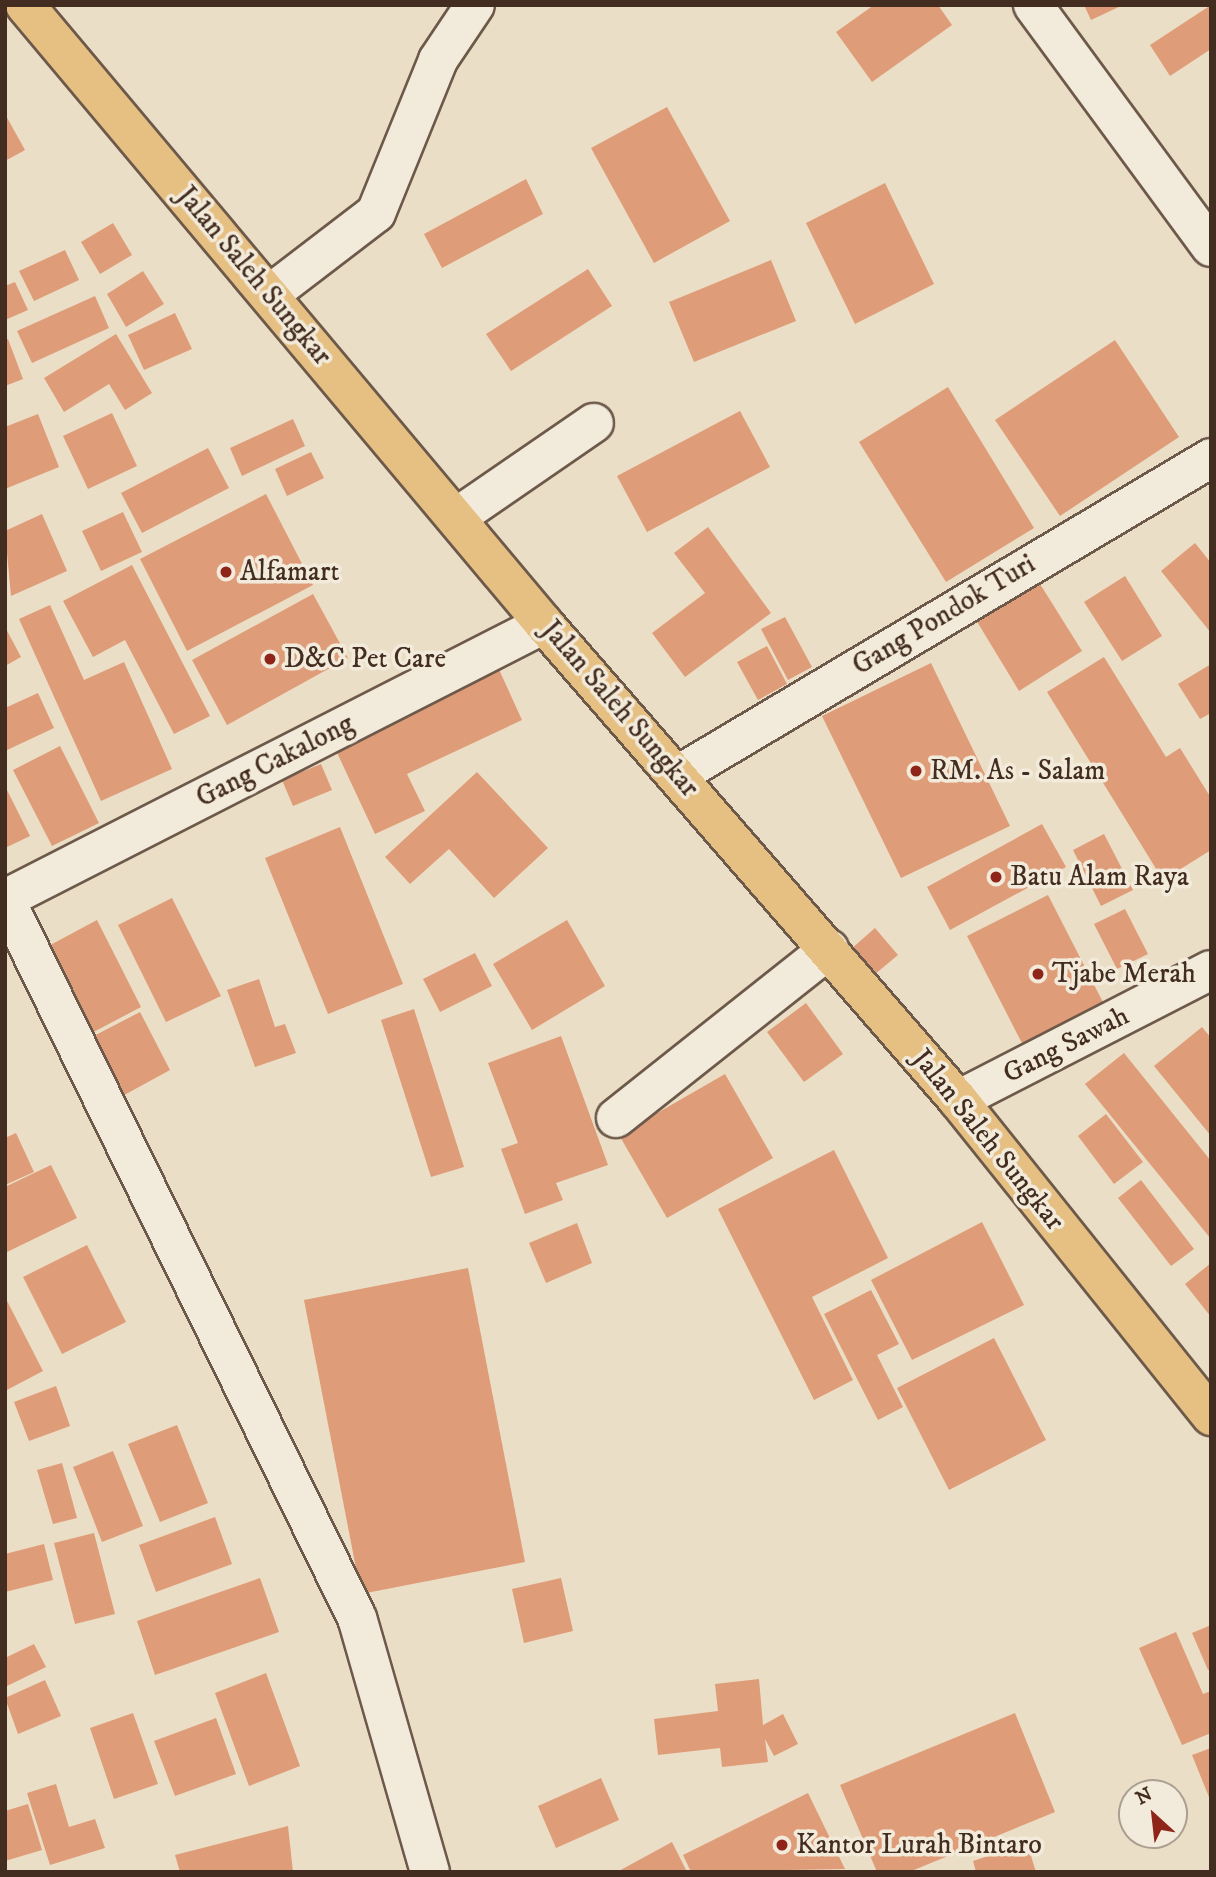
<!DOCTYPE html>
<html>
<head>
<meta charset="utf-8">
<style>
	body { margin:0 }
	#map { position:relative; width:1216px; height:1877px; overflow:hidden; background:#ebdec6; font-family:"IM FELL DW Pica",serif }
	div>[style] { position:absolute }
	.building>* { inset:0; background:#df9c78 }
	.roads { filter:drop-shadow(2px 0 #6d594a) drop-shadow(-2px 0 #6d594a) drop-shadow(0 2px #6d594a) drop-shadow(0 -2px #6d594a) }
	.minor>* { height:38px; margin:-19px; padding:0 19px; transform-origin:19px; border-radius:19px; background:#f2eada }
	.highway>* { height:38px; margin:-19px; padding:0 19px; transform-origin:19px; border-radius:19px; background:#e6bf83 }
	.dots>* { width:19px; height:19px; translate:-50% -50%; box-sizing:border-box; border:4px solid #f2eada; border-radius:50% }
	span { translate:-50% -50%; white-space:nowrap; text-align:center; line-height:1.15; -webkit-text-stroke:7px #f2eada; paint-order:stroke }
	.street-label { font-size:28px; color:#432d20 }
	.poi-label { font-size:28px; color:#432d20 }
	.left { translate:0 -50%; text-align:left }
	.frame { position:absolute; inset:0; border:7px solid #432d20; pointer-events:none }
	.north { position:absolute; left:1118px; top:1779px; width:70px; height:70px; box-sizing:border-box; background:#f2eada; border:2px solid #ac9e90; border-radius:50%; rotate:333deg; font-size:19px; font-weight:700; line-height:28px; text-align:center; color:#432d20 }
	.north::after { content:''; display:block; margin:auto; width:24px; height:32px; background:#8f2418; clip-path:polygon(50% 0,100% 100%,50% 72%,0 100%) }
</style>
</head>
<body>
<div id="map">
	<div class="building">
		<div style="clip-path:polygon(874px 5px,938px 5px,952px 25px,872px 82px,836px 32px)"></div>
		<div style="clip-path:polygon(1084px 5px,1123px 5px,1091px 20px)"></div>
		<div style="clip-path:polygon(1211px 5px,1211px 49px,1170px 76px,1150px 45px)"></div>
		<div style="clip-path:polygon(667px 107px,730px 221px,654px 263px,591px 148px)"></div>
		<div style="clip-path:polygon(5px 114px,25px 150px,5px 161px)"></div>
		<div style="clip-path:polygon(526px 179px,543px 214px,442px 268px,424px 234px)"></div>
		<div style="clip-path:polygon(885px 183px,934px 284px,855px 324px,806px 223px)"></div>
		<div style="clip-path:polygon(113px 223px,132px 255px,100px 274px,81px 242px)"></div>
		<div style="clip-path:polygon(65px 250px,79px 280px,34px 301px,19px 271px)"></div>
		<div style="clip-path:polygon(771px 260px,796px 321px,694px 362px,669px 302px)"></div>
		<div style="clip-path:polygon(588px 269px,612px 306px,511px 371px,486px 334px)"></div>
		<div style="clip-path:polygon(143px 271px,164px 304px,126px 327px,107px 294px)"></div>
		<div style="clip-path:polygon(15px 282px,28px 310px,5px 320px,5px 286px)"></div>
		<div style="clip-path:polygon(95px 296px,109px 328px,32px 363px,17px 331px)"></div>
		<div style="clip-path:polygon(175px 313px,192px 349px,144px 370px,128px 335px)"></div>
		<div style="clip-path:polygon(116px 334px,152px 393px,125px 410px,109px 384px,64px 412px,44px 378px)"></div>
		<div style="clip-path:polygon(8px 339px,23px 379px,5px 386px,5px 340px)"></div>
		<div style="clip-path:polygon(1115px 340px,1179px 437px,1060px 516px,995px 420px)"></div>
		<div style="clip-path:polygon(948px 387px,1034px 528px,946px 582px,859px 442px)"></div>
		<div style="clip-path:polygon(740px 411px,770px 467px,647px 532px,617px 476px)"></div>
		<div style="clip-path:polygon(112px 413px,137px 466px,88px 489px,63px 436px)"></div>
		<div style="clip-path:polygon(38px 414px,59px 467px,5px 489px,5px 427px)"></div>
		<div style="clip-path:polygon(293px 419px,305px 446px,242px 476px,230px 448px)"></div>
		<div style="clip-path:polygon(208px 448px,229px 488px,142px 533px,121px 493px)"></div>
		<div style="clip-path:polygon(311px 452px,324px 478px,287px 496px,275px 469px)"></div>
		<div style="clip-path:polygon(266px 494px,313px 585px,187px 651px,140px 559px)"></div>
		<div style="clip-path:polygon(123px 512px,142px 552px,101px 571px,82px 531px)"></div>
		<div style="clip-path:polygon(42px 514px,67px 571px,11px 596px,5px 531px)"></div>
		<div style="clip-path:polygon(708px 527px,771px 613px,685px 677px,652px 633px,705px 593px,674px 553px)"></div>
		<div style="clip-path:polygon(1195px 543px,1211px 563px,1211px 633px,1161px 571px)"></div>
		<div style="clip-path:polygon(132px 565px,210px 716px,174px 734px,125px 640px,93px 657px,63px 601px)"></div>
		<div style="clip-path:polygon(1035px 576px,1082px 651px,1019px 691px,973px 615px)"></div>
		<div style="clip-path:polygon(1125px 576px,1162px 636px,1122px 661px,1084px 602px)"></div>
		<div style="clip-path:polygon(313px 594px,348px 658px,227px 725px,192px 660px)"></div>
		<div style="clip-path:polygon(50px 605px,84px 680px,124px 662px,172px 769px,101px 801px,19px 619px)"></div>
		<div style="clip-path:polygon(785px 617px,812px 667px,788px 680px,761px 629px)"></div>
		<div style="clip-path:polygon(5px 627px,21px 657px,5px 666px)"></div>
		<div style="clip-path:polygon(767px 646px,787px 684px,758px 700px,737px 662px)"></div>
		<div style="clip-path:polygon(1104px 657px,1166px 757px,1180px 748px,1211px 798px,1211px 850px,1163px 880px,1047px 692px)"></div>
		<div style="clip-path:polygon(931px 663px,1010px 826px,901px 878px,822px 716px)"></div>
		<div style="clip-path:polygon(1211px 664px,1211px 713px,1200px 719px,1178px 684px)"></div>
		<div style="clip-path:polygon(497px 665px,522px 720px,407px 774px,425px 811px,375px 834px,332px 742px)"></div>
		<div style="clip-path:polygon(38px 693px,54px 728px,5px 751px,5px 708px)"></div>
		<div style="clip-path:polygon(60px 746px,99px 823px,52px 846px,13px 770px)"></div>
		<div style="clip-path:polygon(321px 764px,332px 790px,293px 806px,282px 780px)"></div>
		<div style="clip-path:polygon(477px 772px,548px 848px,494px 898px,449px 849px,410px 884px,385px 857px)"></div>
		<div style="clip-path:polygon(5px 786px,30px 836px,5px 848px)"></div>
		<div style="clip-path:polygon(1042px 824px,1066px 867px,950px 930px,927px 887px)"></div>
		<div style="clip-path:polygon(340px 827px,403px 984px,328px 1014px,265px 858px)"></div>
		<div style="clip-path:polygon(1104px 834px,1133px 890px,1101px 906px,1073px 850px)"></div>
		<div style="clip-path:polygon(1048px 895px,1108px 1012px,1027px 1053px,967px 936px)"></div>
		<div style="clip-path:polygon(172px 898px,221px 996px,166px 1022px,118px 925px)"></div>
		<div style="clip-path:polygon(1125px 909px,1148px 954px,1117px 969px,1094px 924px)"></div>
		<div style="clip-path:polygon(97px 920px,141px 1007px,86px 1036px,41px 950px)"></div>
		<div style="clip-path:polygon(567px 920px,605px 986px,532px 1030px,493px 964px)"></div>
		<div style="clip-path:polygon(875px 928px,898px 955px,874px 975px,851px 949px)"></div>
		<div style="clip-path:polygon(475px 953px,492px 986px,440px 1012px,423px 979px)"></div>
		<div style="clip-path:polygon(259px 979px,275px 1027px,285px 1024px,296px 1053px,255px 1067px,227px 990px)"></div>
		<div style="clip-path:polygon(806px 1003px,843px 1054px,804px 1082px,767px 1032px)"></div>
		<div style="clip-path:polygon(414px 1009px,464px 1167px,431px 1177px,381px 1020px)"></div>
		<div style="clip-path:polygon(140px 1012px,170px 1070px,117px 1099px,86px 1040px)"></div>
		<div style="clip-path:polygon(1202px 1027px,1211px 1038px,1211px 1136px,1154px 1066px)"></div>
		<div style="clip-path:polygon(561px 1036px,608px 1165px,556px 1183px,563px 1200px,525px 1214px,501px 1149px,518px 1143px,488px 1063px)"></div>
		<div style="clip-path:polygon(1124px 1053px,1211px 1161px,1211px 1239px,1085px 1084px)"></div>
		<div style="clip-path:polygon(725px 1074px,773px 1158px,667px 1218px,619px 1135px)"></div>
		<div style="clip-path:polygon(1106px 1114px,1143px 1162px,1114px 1184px,1078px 1136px)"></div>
		<div style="clip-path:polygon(16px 1133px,34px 1172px,5px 1185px,5px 1138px)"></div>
		<div style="clip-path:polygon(834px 1150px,888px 1258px,812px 1297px,853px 1380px,814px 1400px,718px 1209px)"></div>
		<div style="clip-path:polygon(51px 1165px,77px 1218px,5px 1253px,5px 1187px)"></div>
		<div style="clip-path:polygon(1141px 1180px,1194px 1249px,1171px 1266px,1118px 1198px)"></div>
		<div style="clip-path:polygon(982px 1222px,1024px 1305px,912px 1360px,871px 1280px)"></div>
		<div style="clip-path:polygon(577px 1223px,592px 1263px,546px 1283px,529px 1243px)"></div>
		<div style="clip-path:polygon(87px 1245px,126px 1322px,62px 1354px,23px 1277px)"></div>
		<div style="clip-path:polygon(1211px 1263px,1211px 1317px,1185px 1284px)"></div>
		<div style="clip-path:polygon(468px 1268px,525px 1562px,361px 1594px,304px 1300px)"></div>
		<div style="clip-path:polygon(871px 1290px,899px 1344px,877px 1355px,903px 1407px,878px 1420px,824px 1314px)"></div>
		<div style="clip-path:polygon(5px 1297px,43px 1371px,5px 1391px)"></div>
		<div style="clip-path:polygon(994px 1338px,1046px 1440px,949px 1490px,897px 1388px)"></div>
		<div style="clip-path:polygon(56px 1386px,70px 1426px,29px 1441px,14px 1402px)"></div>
		<div style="clip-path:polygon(177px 1425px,208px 1503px,160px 1522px,128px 1444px)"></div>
		<div style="clip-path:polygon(113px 1451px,143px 1526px,102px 1542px,73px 1467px)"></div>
		<div style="clip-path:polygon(62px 1463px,77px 1518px,53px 1524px,37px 1470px)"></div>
		<div style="clip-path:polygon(215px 1517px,232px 1564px,156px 1592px,139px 1545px)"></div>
		<div style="clip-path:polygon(94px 1533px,115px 1614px,75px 1624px,54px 1543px)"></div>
		<div style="clip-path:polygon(44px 1544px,53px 1580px,5px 1592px,5px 1554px)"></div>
		<div style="clip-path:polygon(260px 1578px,279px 1632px,155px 1675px,137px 1621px)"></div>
		<div style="clip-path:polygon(561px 1578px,573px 1631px,524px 1643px,512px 1589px)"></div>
		<div style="clip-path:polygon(1211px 1625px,1211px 1669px,1208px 1670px,1192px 1633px)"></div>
		<div style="clip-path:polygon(1176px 1632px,1203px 1694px,1211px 1691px,1211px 1733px,1182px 1745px,1139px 1648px)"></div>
		<div style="clip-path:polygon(34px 1644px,46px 1667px,7px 1686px,5px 1658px)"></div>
		<div style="clip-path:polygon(266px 1673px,300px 1766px,249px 1786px,215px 1693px)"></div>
		<div style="clip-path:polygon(759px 1679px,763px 1725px,783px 1714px,798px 1744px,774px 1756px,765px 1739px,768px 1762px,722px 1767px,720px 1748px,658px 1755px,654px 1719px,718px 1711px,715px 1684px)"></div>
		<div style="clip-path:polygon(45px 1680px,61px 1716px,18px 1734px,5px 1698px)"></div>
		<div style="clip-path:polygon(133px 1713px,158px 1784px,114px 1799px,90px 1728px)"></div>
		<div style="clip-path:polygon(1015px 1713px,1055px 1812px,909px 1872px,877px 1872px,840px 1785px)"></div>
		<div style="clip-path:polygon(216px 1718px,236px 1774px,175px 1796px,154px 1741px)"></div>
		<div style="clip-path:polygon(1211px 1748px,1211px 1802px,1192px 1755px)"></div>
		<div style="clip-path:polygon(601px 1778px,619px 1820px,556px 1848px,538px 1806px)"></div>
		<div style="clip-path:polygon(56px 1784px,69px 1827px,95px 1819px,105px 1848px,50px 1865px,27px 1793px)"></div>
		<div style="clip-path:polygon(808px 1793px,845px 1869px,691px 1872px,683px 1855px)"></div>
		<div style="clip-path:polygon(28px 1804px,42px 1850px,5px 1861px,5px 1811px)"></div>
		<div style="clip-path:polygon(288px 1826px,293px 1872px,180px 1872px,175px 1855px)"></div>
		<div style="clip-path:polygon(672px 1842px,687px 1872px,617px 1872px)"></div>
		<div style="clip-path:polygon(1027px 1843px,1036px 1872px,976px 1872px,973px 1861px)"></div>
	</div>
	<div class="roads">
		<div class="minor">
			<div style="left:1033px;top:5px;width:300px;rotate:53.7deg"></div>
			<div style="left:270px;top:294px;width:133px;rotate:-37.4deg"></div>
			<div style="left:376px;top:213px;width:165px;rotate:-67.9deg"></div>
			<div style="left:438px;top:60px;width:66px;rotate:-56.1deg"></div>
			<div style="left:457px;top:517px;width:166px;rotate:-34.5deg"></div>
			<div style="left:678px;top:775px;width:620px;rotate:-30.74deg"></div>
			<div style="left:958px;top:1100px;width:284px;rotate:-27.2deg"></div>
			<div style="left:616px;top:1118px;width:272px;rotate:-38.4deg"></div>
			<div style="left:430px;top:1872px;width:264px;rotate:-106deg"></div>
			<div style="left:357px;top:1618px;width:801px;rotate:-116.08deg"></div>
			<div style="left:5px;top:899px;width:605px;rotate:-27.03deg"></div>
		</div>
		<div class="highway">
			<div style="left:25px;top:5px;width:808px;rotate:50.02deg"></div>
			<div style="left:544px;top:624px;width:631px;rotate:48.98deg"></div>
			<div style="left:958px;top:1100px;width:405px;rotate:51.3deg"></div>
		</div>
	</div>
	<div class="dots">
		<div style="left:226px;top:572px;background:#8f2418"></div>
		<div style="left:270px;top:659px;background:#8f2418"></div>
		<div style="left:916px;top:771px;background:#8f2418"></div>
		<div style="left:996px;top:877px;background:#8f2418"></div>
		<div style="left:1038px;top:974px;background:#8f2418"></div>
		<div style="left:782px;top:1845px;background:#8f2418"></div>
	</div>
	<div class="street-label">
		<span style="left:254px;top:276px;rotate:50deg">Jalan Saleh Sungkar</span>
		<span style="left:944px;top:615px;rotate:-31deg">Gang Pondok Turi</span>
		<span style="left:620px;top:709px;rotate:49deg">Jalan Saleh Sungkar</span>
		<span style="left:275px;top:761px;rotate:-27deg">Gang Cakalong</span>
		<span style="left:1066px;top:1045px;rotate:-27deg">Gang Sawah</span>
		<span style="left:988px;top:1140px;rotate:51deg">Jalan Saleh Sungkar</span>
	</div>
	<div class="poi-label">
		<span class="left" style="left:240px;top:572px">Alfamart</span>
		<span class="left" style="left:284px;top:659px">D&amp;C Pet Care</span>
		<span class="left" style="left:930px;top:771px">RM. As - Salam</span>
		<span class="left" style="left:1010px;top:877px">Batu Alam Raya</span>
		<span class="left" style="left:1052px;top:974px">Tjabe Merah</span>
		<span class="left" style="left:796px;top:1845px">Kantor Lurah Bintaro</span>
	</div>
	<div class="frame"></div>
	<div class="north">N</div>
</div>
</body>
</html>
